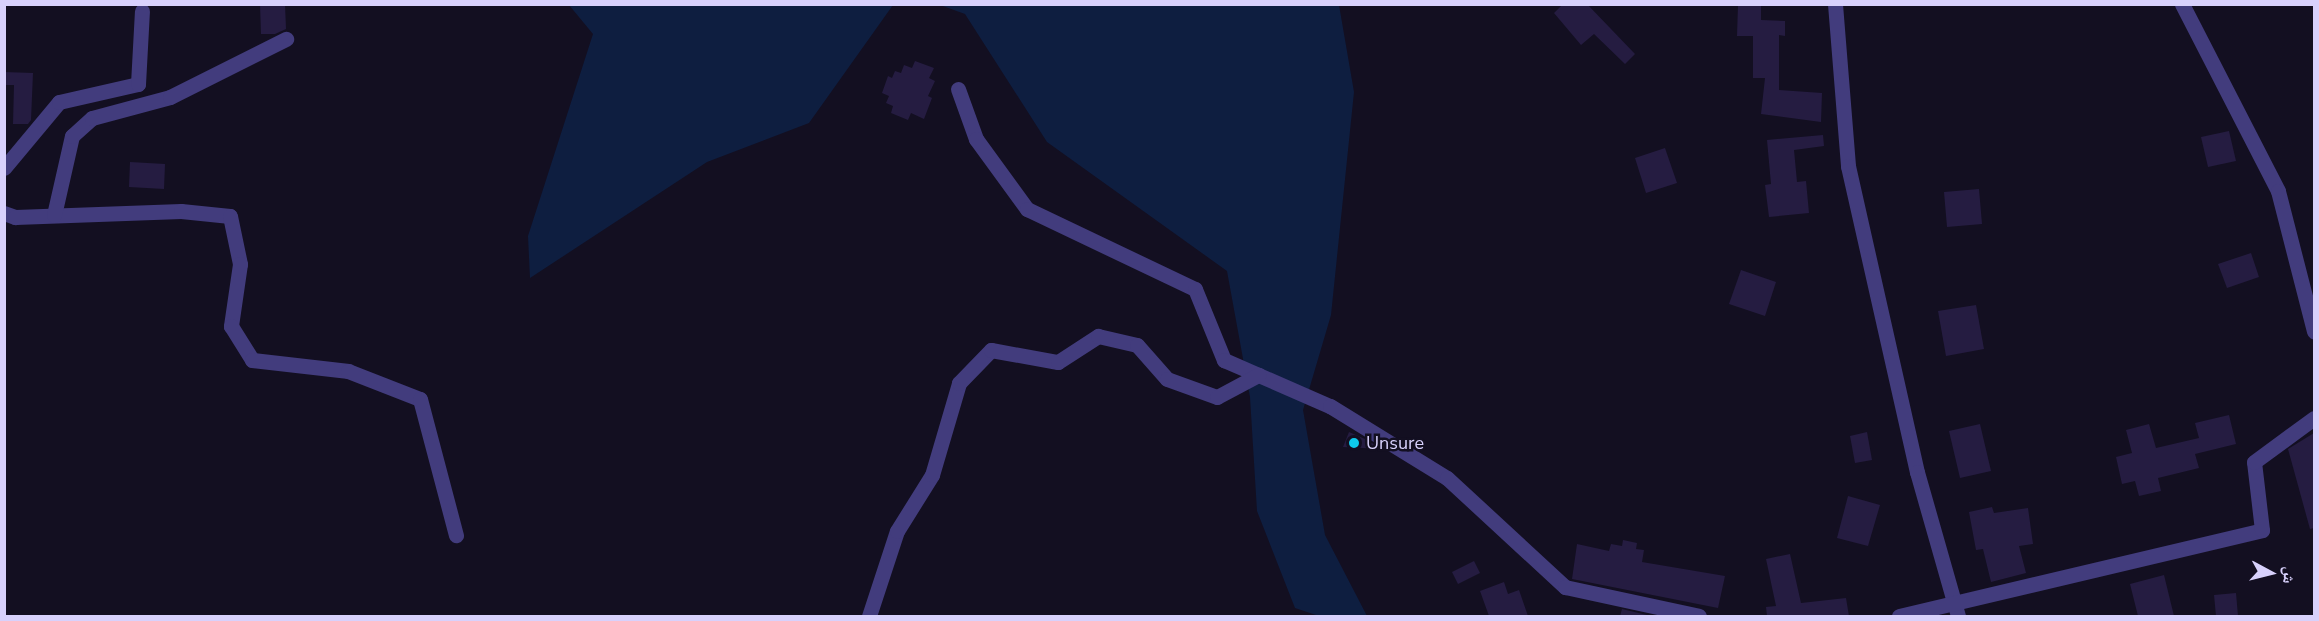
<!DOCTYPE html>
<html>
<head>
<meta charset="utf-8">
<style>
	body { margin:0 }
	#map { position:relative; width:2319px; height:621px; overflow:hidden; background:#130f21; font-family:"Nunito Sans","Noto Naskh Arabic",sans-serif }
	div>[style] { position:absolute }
	.water>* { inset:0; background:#0e1e40 }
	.building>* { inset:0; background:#251c41 }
	.minor>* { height:15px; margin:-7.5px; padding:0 7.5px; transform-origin:7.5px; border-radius:7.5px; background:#423c7d }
	.dots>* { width:16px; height:16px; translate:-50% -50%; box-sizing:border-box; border:3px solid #130f21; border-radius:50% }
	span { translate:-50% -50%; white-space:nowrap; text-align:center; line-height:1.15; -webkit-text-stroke:5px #130f21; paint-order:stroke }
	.poi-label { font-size:18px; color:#d8d1fc }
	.left { translate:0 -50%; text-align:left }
	.frame { position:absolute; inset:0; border:6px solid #d8d1fc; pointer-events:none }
	.north { position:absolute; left:2241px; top:543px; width:60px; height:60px; -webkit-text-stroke:4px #130f21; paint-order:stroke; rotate:97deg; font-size:16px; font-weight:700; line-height:24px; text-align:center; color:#d8d1fc }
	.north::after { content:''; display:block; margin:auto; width:21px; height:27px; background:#d8d1fc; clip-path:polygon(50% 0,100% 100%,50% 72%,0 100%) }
</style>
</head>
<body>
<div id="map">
	<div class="water">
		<div style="clip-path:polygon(569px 5px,893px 5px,809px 123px,707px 162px,530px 278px,528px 236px,593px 34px)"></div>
		<div style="clip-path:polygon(940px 5px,1339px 5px,1354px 92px,1331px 315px,1303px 410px,1325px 535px,1367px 616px,1319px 616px,1295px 608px,1257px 511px,1250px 397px,1227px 271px,1047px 142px,965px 14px)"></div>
	</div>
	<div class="building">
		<div style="clip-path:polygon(260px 4px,285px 4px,286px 29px,275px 34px,261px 34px)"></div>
		<div style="clip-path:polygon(1563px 4px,1587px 4px,1635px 54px,1625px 64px,1594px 34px,1581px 45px,1554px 13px)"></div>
		<div style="clip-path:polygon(1738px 5px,1761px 6px,1761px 20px,1785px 21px,1785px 36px,1779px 35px,1779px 90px,1822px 93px,1821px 122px,1761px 114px,1765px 78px,1753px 78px,1753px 36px,1737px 36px)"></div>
		<div style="clip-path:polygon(915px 61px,934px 68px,929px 78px,935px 81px,928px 96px,932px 98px,924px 119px,911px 113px,908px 120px,891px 113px,893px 106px,886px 103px,889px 96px,882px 93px,888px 76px,892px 78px,895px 71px,901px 73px,904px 65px,912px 68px)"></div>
		<div style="clip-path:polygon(4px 72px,33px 73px,31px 120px,28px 124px,13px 124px,14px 85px,4px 85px)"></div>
		<div style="clip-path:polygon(2229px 131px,2236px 161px,2208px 167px,2201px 137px)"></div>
		<div style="clip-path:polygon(1823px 135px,1824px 146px,1794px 150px,1797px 182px,1806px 181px,1809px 213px,1769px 217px,1765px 185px,1771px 184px,1767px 140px)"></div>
		<div style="clip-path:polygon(1665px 148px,1677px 183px,1646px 193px,1635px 158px)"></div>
		<div style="clip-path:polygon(130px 162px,165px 164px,164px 189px,129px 187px)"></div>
		<div style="clip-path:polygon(1979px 189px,1982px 224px,1947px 227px,1944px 192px)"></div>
		<div style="clip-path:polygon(2251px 253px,2259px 277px,2227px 288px,2218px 264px)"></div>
		<div style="clip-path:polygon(1741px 270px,1776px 282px,1765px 316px,1729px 304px)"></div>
		<div style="clip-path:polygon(1976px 305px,1984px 349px,1946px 356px,1938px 311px)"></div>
		<div style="clip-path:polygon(2229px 415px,2236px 444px,2195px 454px,2199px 468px,2158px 478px,2161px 491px,2139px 496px,2135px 481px,2122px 484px,2116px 457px,2132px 453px,2126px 430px,2149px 424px,2156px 448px,2199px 438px,2195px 423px)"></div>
		<div style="clip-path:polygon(1980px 424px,1991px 471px,1960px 478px,1949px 431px)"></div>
		<div style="clip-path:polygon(1349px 432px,1365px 439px,1382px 449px,1343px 447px)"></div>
		<div style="clip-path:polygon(1867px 432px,1872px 460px,1855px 463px,1850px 436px)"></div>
		<div style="clip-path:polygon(2314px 433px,2314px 528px,2310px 529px,2288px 449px)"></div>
		<div style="clip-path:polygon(1848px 496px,1880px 505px,1868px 546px,1837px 538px)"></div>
		<div style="clip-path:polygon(1992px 507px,1994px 513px,2028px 508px,2033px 544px,2019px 546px,2026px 573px,1991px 582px,1983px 549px,1976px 550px,1969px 512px)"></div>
		<div style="clip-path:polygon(1623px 540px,1637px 543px,1636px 549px,1644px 550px,1642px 562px,1725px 576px,1718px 608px,1572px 579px,1577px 544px,1609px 551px,1611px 544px,1622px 546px)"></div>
		<div style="clip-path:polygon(1790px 554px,1801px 603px,1846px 598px,1849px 616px,1767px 616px,1766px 607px,1776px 606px,1766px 559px)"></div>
		<div style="clip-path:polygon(1474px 561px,1480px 573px,1458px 584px,1452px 572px)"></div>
		<div style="clip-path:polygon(2164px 575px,2174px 616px,2138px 616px,2130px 584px)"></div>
		<div style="clip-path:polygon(1504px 582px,1508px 594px,1519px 590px,1528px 616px,1489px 616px,1480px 591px)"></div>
		<div style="clip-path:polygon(2236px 593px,2238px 616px,2216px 616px,2214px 595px)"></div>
		<div style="clip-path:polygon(1622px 609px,1651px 616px,1620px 616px)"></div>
	</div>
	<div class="minor">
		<div style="left:1835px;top:4px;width:163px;rotate:85.4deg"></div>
		<div style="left:1848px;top:166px;width:314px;rotate:77.3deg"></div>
		<div style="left:1917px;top:472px;width:150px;rotate:74.1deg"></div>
		<div style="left:2182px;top:4px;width:210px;rotate:62.8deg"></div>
		<div style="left:2278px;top:191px;width:145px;rotate:75.6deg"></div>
		<div style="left:958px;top:89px;width:53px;rotate:70.2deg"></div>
		<div style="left:976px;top:139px;width:87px;rotate:53.9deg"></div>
		<div style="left:1027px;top:209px;width:186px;rotate:25.5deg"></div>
		<div style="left:1195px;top:289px;width:77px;rotate:67.8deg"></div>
		<div style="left:1224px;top:360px;width:116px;rotate:23.5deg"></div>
		<div style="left:1330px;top:406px;width:137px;rotate:31.6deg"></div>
		<div style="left:1447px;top:478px;width:161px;rotate:42.7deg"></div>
		<div style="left:1565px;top:587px;width:137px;rotate:12.2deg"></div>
		<div style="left:4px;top:168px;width:86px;rotate:-50.2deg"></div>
		<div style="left:59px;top:102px;width:81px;rotate:-12.8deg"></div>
		<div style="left:138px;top:84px;width:73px;rotate:-86.9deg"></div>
		<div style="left:4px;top:213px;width:12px;rotate:20deg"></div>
		<div style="left:15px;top:217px;width:166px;rotate:-2.1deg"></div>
		<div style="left:181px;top:211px;width:49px;rotate:5.8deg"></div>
		<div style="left:230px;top:216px;width:49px;rotate:78.2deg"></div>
		<div style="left:240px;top:264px;width:63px;rotate:98.3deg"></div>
		<div style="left:231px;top:326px;width:40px;rotate:58deg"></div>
		<div style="left:252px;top:360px;width:97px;rotate:6.5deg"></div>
		<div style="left:348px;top:371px;width:77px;rotate:21.3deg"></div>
		<div style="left:420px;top:399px;width:141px;rotate:75.2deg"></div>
		<div style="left:54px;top:215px;width:81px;rotate:-77.2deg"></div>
		<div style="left:72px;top:136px;width:27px;rotate:-42deg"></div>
		<div style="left:92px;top:118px;width:81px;rotate:-15.1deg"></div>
		<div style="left:170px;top:97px;width:130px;rotate:-26.6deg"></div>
		<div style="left:869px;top:616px;width:89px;rotate:-71.8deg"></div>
		<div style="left:897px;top:531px;width:66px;rotate:-58deg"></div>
		<div style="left:932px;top:475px;width:96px;rotate:-73.6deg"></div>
		<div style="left:959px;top:383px;width:46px;rotate:-45.9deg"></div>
		<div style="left:991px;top:350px;width:68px;rotate:10.2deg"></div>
		<div style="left:1058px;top:362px;width:48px;rotate:-33deg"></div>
		<div style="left:1098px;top:336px;width:40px;rotate:13deg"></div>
		<div style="left:1137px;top:345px;width:45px;rotate:48.6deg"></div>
		<div style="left:1167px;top:379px;width:53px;rotate:19.8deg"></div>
		<div style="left:1217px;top:397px;width:47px;rotate:-28.2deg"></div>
		<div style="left:1899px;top:616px;width:373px;rotate:-13.3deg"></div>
		<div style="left:2262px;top:530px;width:68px;rotate:-96.7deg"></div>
		<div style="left:2254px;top:462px;width:74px;rotate:-36.3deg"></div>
	</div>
	<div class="dots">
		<div style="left:1354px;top:443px;background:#0ecaec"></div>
	</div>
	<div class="poi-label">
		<span class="left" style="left:1366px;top:443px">Unsure</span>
	</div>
	<div class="frame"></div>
	<div class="north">ش</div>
</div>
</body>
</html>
